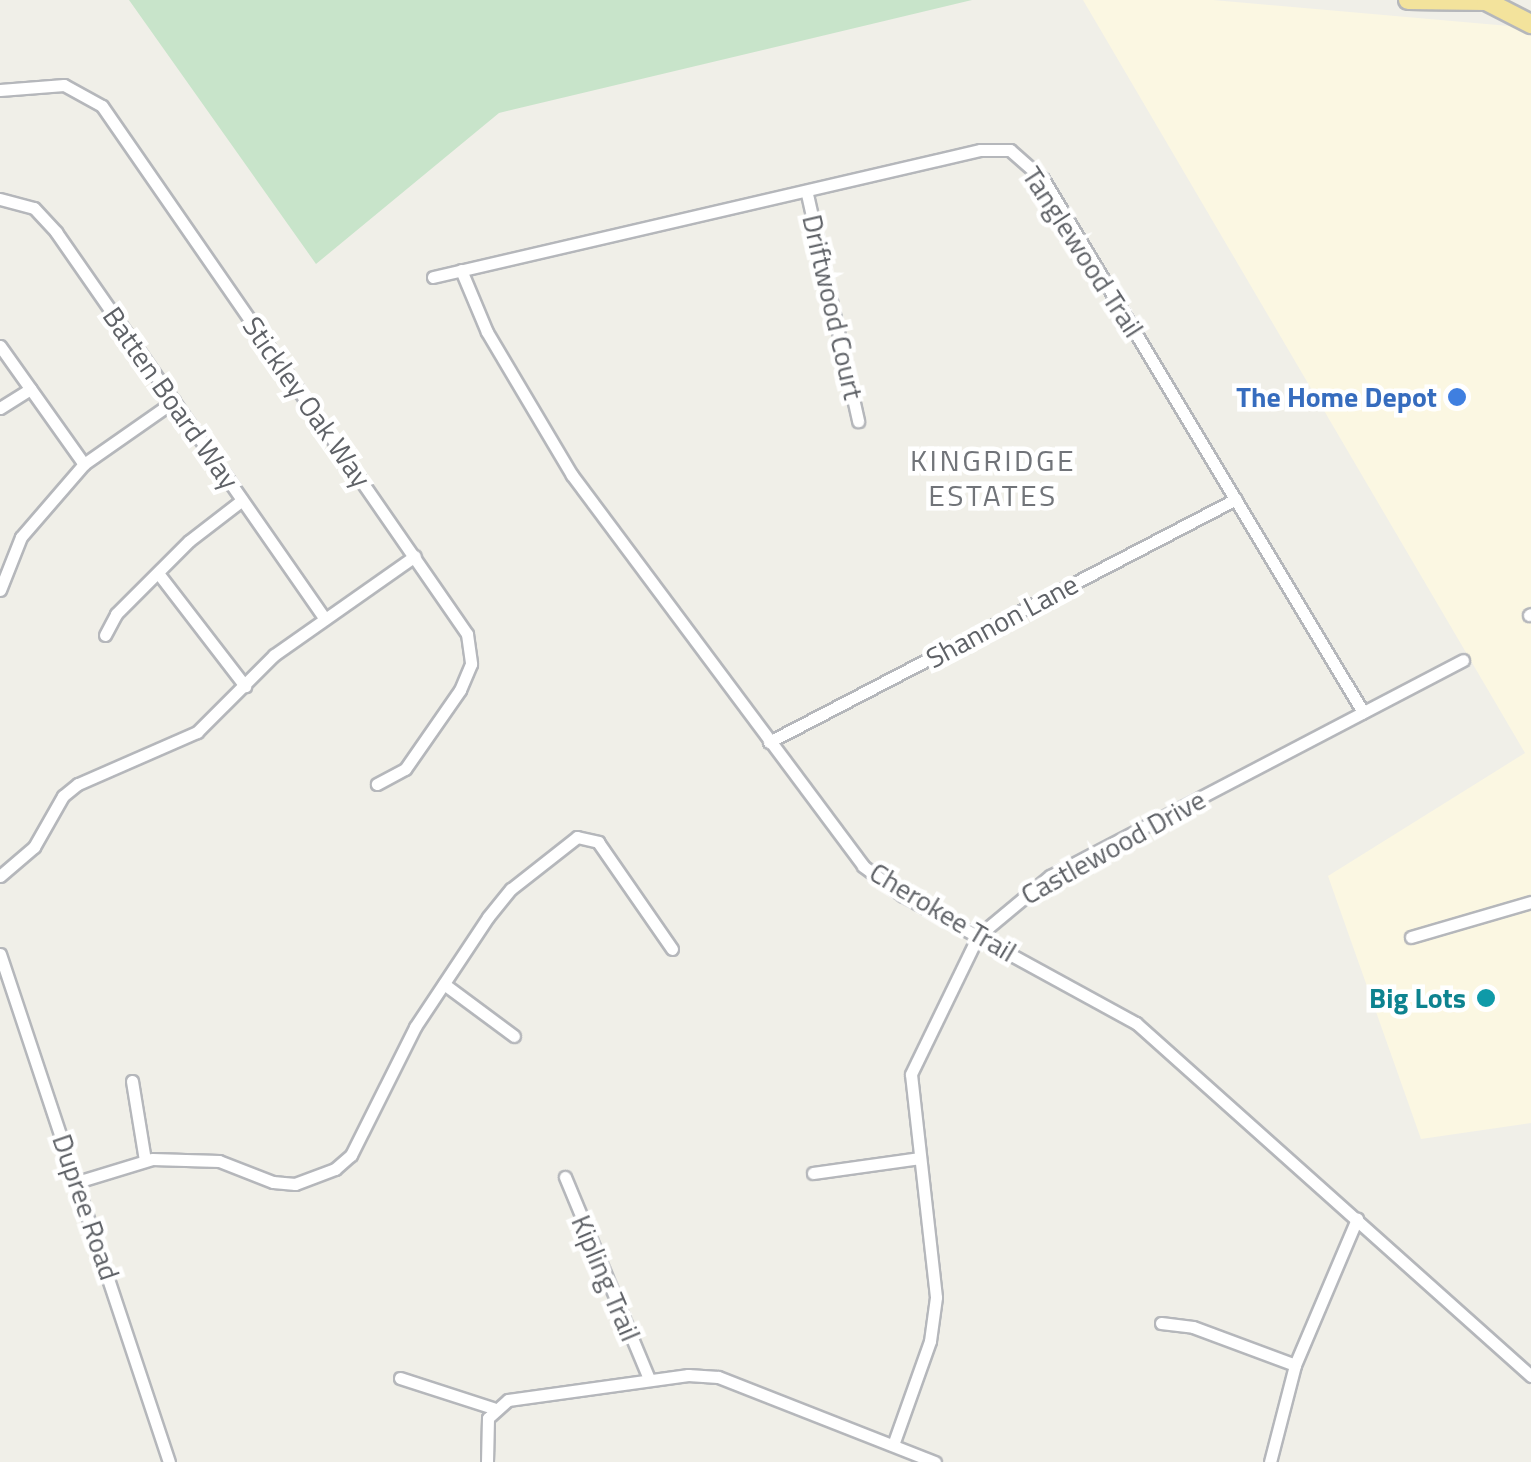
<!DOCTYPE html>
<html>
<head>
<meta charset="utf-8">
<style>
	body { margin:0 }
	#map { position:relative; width:1531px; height:1462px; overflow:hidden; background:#f0efe8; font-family:"Titillium Web",sans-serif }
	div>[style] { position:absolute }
	.commercial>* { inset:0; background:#fbf7e2 }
	.green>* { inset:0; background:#c8e4ca }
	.roads { filter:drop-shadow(2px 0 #b5b7bb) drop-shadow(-2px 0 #b5b7bb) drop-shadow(0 2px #b5b7bb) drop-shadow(0 -2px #b5b7bb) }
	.minor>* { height:11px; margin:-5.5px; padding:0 5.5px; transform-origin:5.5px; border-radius:5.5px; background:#fff }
	.highway>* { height:18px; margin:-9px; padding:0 9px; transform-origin:9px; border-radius:9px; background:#f3e39c }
	.dots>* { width:28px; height:28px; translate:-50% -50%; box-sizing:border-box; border:5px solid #fff; border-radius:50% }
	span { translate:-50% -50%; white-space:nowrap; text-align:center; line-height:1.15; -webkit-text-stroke:9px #fff; paint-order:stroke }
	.street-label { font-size:28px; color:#5f6267 }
	.shop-label { font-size:28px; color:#366cbe; font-weight:700 }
	.right { translate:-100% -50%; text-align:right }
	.culture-label { font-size:28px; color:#0d838f; font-weight:700 }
	.neighbourhood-label { font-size:30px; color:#717479; letter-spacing:2.5px }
</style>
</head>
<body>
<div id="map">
	<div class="commercial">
		<div style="clip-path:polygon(1083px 0,1213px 0,1531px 28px,1531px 1123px,1421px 1139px,1328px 876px,1525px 753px)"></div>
	</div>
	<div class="green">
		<div style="clip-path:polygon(129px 0,972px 0,499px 113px,316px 264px)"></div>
	</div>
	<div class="roads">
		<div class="minor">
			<div style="left:0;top:90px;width:64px;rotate:-4.5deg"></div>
			<div style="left:64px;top:85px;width:43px;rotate:28.9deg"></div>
			<div style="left:102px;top:106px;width:642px;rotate:55.34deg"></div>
			<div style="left:467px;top:634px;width:30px;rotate:82deg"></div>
			<div style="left:471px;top:664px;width:28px;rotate:113deg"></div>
			<div style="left:460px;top:690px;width:96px;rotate:124.8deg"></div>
			<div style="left:405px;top:769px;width:32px;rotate:152deg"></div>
			<div style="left:807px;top:194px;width:233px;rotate:77.3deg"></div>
			<div style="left:0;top:199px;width:35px;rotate:15deg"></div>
			<div style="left:34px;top:208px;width:33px;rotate:47deg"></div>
			<div style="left:56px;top:232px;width:471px;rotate:55.2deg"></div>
			<div style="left:461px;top:270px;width:67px;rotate:67.2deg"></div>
			<div style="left:487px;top:332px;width:166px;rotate:59.3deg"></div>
			<div style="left:572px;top:475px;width:487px;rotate:53.3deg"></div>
			<div style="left:863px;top:866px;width:49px;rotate:36.6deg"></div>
			<div style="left:902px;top:895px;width:267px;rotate:28.7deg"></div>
			<div style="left:1136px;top:1023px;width:530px;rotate:41.79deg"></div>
			<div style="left:433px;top:277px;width:562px;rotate:-13.07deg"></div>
			<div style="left:980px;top:150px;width:30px"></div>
			<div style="left:1010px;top:150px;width:44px;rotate:41.3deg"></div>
			<div style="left:1043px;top:179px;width:622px;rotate:59.02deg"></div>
			<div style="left:0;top:346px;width:145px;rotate:54.6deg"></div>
			<div style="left:0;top:408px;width:36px;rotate:-32deg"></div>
			<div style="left:158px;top:573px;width:143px;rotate:52.4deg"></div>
			<div style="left:0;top:590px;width:57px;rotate:-68.4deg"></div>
			<div style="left:21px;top:537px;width:96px;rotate:-49.2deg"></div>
			<div style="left:84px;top:464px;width:110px;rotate:-35deg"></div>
			<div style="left:1529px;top:615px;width:2px;rotate:-27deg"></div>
			<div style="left:105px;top:635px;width:24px;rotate:-62deg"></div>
			<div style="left:116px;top:614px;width:103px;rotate:-45deg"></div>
			<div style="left:189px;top:541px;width:67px;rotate:-37.7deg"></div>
			<div style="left:769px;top:742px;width:526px;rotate:-27.49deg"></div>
			<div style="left:0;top:876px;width:45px;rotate:-40.5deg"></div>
			<div style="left:34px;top:847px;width:59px;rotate:-60.4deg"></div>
			<div style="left:63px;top:796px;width:19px;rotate:-39deg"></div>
			<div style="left:78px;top:784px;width:130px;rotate:-23.6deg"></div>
			<div style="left:197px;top:732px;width:109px;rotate:-45deg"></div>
			<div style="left:274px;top:655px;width:172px;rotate:-35.1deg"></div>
			<div style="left:1411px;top:937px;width:125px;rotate:-16.3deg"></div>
			<div style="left:0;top:954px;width:535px;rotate:71.6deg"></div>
			<div style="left:444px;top:984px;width:87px;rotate:36.6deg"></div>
			<div style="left:132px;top:1081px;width:80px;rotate:80.7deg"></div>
			<div style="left:813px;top:1173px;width:108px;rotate:-8deg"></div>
			<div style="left:565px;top:1177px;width:219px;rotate:67.4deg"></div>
			<div style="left:77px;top:1182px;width:78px;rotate:-17deg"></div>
			<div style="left:152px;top:1159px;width:67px;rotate:1.7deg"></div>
			<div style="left:219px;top:1161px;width:58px;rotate:21.3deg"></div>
			<div style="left:273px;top:1182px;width:22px;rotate:5deg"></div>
			<div style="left:295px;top:1184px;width:43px;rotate:-20.6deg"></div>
			<div style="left:335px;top:1169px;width:21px;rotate:-41deg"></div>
			<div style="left:351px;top:1155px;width:143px;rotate:-63.4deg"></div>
			<div style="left:415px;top:1027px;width:132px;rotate:-56.4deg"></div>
			<div style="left:488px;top:917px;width:36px;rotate:-51deg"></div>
			<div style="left:511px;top:889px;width:84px;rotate:-38.2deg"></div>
			<div style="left:577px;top:837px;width:22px;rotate:13deg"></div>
			<div style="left:598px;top:842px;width:130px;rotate:55.3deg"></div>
			<div style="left:1161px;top:1323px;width:32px;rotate:7deg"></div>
			<div style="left:1193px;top:1327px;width:109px;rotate:20.4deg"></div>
			<div style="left:400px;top:1378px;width:98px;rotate:17.9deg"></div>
			<div style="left:893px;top:1445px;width:110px;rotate:-70.4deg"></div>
			<div style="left:930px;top:1341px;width:44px;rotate:-82.2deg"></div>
			<div style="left:936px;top:1297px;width:224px;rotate:-96.4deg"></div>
			<div style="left:911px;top:1074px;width:153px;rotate:-64.1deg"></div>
			<div style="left:978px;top:936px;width:94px;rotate:-39.8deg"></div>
			<div style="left:1050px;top:876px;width:466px;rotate:-27.6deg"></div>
			<div style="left:487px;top:1462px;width:44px;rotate:-88.7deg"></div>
			<div style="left:488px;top:1418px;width:27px;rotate:-42deg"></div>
			<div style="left:508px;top:1400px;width:182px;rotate:-7.9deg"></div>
			<div style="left:688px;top:1375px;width:30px;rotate:4deg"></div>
			<div style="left:718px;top:1377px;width:233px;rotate:21.4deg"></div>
			<div style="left:1270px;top:1462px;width:100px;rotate:-75.5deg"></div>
			<div style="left:1295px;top:1365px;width:159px;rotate:-67deg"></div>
		</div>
		<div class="highway">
			<div style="left:1408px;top:0;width:78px;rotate:0.7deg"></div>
			<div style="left:1486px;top:1px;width:51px;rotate:27.1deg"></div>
		</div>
	</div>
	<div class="dots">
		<div style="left:1457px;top:397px;background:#3f7fe0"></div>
		<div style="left:1486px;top:998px;background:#0f9aa8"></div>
	</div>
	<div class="street-label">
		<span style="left:1083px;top:252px;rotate:57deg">Tanglewood Trail</span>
		<span style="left:833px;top:307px;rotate:77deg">Driftwood Court</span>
		<span style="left:171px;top:398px;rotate:55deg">Batten Board Way</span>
		<span style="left:307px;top:402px;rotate:55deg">Stickley Oak Way</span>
		<span style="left:1002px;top:621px;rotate:-28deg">Shannon Lane</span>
		<span style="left:1113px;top:847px;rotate:-29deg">Castlewood Drive</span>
		<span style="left:943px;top:912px;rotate:31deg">Cherokee Trail</span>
		<span style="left:86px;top:1207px;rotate:71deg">Dupree Road</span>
		<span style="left:606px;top:1278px;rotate:67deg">Kipling Trail</span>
	</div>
	<div class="shop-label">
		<span class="right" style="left:1437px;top:397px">The Home Depot</span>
	</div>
	<div class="culture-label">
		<span class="right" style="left:1466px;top:998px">Big Lots</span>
	</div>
	<div class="neighbourhood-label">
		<span style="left:993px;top:477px">KINGRIDGE<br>ESTATES</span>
	</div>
</div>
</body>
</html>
